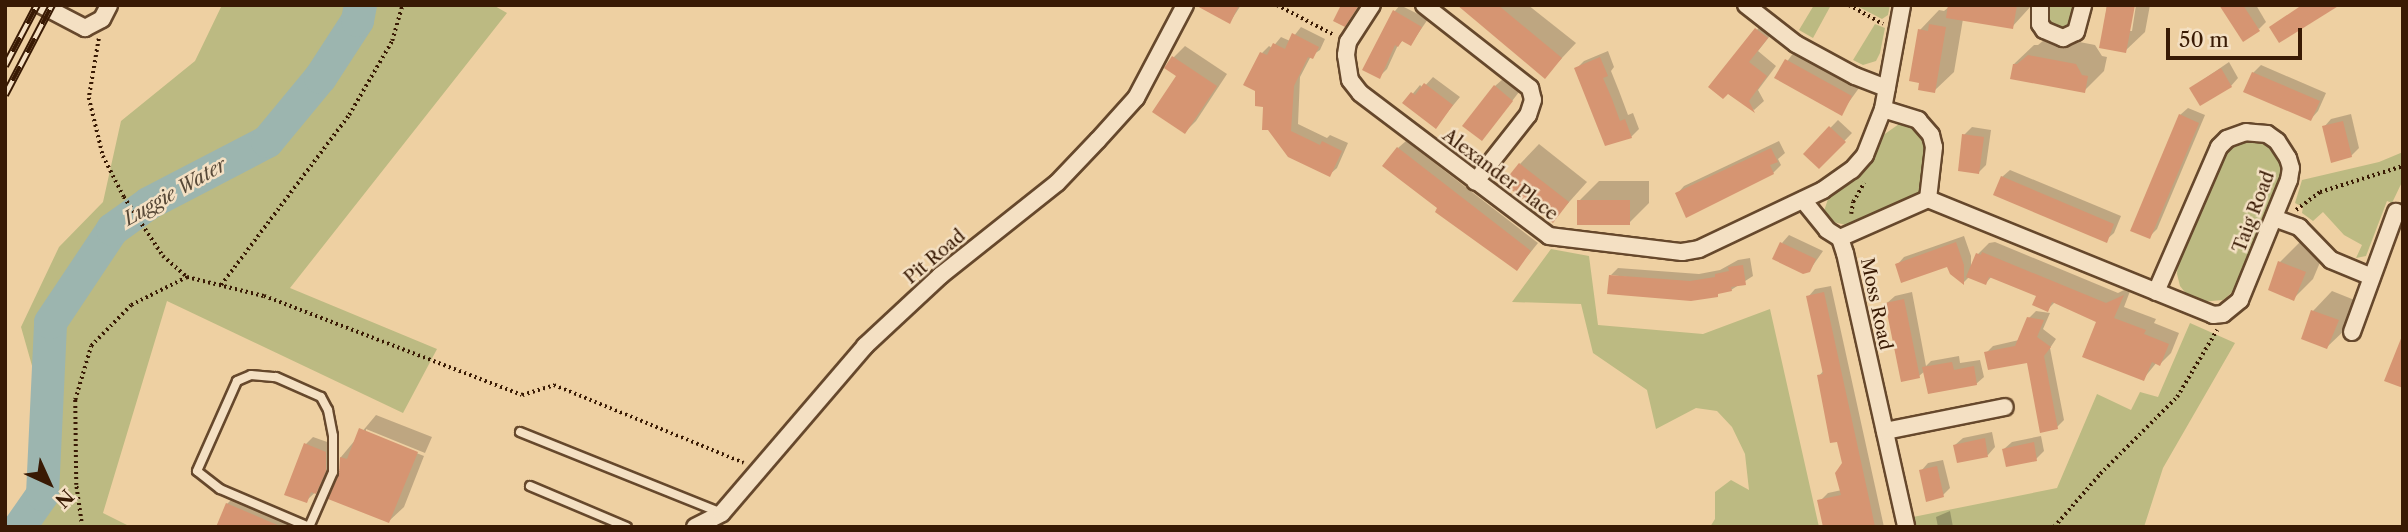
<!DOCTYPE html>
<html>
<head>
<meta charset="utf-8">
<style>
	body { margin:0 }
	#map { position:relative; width:2408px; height:532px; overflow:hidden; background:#eed0a2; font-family:"Libre Caslon Text",serif }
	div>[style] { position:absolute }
	.green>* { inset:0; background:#bcba82 }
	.shadow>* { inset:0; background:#0003 }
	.river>* { height:33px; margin:-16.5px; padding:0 16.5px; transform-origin:16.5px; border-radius:16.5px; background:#9cb5af }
	.building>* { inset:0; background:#d69572 }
	.path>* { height:3.5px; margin-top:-1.75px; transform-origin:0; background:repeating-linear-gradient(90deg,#391a04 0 2px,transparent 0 5.5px) }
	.roads { filter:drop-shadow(2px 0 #66482c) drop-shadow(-2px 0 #66482c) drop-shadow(0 2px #66482c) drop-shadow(0 -2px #66482c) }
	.service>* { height:8px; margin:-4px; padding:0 4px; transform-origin:4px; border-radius:4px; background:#f4e0c3 }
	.minor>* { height:16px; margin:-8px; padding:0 8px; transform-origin:8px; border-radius:8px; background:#f4e0c3 }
	.rail>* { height:8px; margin-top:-4px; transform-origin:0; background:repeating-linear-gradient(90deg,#f4e0c3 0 16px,#391a04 0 32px); box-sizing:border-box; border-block:2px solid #391a04 }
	span { translate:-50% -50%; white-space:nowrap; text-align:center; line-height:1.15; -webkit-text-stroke:5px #f4e0c3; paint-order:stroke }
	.street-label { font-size:18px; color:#391a04 }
	.water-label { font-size:19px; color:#574837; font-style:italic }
	.frame { position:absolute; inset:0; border:7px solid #391a04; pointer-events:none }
	.north { position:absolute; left:14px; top:448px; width:70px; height:70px; -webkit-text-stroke:5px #f4e0c3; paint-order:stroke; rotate:135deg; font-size:19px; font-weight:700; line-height:28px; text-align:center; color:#391a04 }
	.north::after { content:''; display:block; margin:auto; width:24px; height:32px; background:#391a04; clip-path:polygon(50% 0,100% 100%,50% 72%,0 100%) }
	.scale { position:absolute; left:2166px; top:28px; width:136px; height:32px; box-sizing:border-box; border:4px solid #391a04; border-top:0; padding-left:9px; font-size:21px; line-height:24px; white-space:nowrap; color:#391a04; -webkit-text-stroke:5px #f4e0c3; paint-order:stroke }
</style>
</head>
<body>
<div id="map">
	<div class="green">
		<div style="clip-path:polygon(222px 5px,493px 5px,507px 13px,290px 288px,437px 349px,403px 413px,167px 301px,103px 513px,131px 527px,22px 527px,52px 436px,21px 327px,59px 247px,103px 202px,121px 121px,195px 61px)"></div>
		<div style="clip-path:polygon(1814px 5px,1831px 5px,1813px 38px,1799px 30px)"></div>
		<div style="clip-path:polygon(1855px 5px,1890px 5px,1888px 15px,1882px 19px)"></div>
		<div style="clip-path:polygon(2048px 5px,2078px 5px,2075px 18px,2069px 27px,2060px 30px,2052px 27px,2047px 19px)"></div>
		<div style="clip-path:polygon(1875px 24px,1885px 28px,1880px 53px,1876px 61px,1863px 65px,1853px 60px)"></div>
		<div style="clip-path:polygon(1899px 124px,1911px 125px,1924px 137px,1926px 151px,1919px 194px,1846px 225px,1829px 221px,1824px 211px,1828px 199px,1862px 170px,1882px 136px)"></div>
		<div style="clip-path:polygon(2245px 138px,2271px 145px,2283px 163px,2283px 175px,2236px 289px,2223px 300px,2200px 302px,2188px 296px,2180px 286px,2177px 274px,2178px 260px,2225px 151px)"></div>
		<div style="clip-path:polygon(2403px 152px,2403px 180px,2392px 203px,2387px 201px,2366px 256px,2356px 258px,2362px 245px,2344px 235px,2323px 212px,2313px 221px,2302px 213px,2303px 207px,2295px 203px,2302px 180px,2379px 162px)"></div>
		<div style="clip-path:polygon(1551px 249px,1589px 256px,1598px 325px,1703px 334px,1770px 309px,1819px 527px,1710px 527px,1715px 519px,1715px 492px,1731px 480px,1749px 490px,1745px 454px,1732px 427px,1717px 411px,1696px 408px,1656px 429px,1647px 390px,1593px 353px,1581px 304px,1512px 302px)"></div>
		<div style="clip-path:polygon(2190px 323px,2235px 343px,2163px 468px,2144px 527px,1914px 527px,1913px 517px,2057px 488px,2097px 394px,2131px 410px,2140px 392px,2158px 397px)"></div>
	</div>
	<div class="shadow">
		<div style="clip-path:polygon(1208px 5px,1241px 5px,1230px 22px)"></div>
		<div style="clip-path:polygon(1400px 5px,1428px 19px,1411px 44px,1404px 39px,1398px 45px,1387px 69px,1379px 77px,1395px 11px)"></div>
		<div style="clip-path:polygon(1459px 5px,1528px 5px,1576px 43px,1545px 76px)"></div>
		<div style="clip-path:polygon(2032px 5px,2012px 27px,1963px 19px,1954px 72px,1934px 91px,1920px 30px,1939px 10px,1944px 11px,1950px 6px)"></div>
		<div style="clip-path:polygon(2107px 5px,2133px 5px,2128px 31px,2132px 31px,2136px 5px,2150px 5px,2145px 32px,2125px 51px,2101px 47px)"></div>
		<div style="clip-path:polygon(2222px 5px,2256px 5px,2266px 22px,2259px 29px)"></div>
		<div style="clip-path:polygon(1766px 19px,1777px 27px,1758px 51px,1776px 66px,1758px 90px,1764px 101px,1754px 110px,1728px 92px,1710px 87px)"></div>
		<div style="clip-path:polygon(1301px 27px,1325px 39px,1320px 50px,1311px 56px,1300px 77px,1298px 124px,1327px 138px,1330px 135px,1348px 143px,1337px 168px,1329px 175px,1289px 156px,1262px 53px,1269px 46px,1272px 48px,1281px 37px,1290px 41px)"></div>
		<div style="clip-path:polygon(2049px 36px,2095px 45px,2102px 56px,2107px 57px,2104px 71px,2084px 91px,2014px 64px,2034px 45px,2038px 45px)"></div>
		<div style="clip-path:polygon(1185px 46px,1227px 74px,1196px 121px,1185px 132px,1173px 58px)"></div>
		<div style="clip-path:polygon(1608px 51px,1614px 67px,1611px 71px,1619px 91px,1628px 115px,1633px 113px,1639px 129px,1631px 137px,1576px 69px,1584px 61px)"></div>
		<div style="clip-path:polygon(1794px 52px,1859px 88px,1841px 113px,1776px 77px)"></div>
		<div style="clip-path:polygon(2229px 62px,2238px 78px,2231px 86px,2191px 88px)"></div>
		<div style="clip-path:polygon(2261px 65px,2326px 93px,2318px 111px,2311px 119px,2253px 73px)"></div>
		<div style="clip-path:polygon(1433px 77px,1460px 97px,1436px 126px,1405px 103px,1420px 85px,1423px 88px)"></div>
		<div style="clip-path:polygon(1503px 79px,1519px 92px,1489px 131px,1495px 86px)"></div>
		<div style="clip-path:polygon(2188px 108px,2205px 115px,2157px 229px,2149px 237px,2180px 115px)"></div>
		<div style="clip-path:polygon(2351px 114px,2359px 148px,2351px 156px,2324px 127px,2331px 119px)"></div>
		<div style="clip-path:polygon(1838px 120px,1852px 133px,1819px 167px,1805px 154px)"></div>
		<div style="clip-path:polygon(1972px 127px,1991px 130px,1986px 165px,1979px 172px,1964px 135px)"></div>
		<div style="clip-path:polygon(1406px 141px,1538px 243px,1517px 269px,1440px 208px,1398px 148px)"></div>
		<div style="clip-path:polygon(1779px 141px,1785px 153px,1778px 159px,1781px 165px,1773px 173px,1677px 194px,1684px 186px)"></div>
		<div style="clip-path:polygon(1539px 144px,1587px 182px,1553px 220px,1520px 164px)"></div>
		<div style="clip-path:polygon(2010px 170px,2121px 216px,2114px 233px,2106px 240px,2002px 177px)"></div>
		<div style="clip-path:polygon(1599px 181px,1649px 181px,1649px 203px,1629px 223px,1579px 201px)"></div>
		<div style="clip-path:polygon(1789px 235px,1823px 251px,1809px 271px,1782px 243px)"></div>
		<div style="clip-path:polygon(1964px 236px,1971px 256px,1971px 271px,1978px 254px,1989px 243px,1995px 242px,2118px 293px,2132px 286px,2124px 307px,2156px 319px,2154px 323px,2179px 333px,2171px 353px,2160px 364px,2157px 362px,2144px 378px,2099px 321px,2055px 302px,2047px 310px,2038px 295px,1992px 276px,1986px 283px,1970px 276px,1964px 282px,1948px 264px,1897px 265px,1904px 257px)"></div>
		<div style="clip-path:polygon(2300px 242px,2324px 253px,2313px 279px,2293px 299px,2280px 262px)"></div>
		<div style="clip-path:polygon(1750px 258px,1753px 276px,1731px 290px,1611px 275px,1618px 268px,1699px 274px,1720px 270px,1738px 260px)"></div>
		<div style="clip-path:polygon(1831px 286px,1884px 527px,1849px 527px,1821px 500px,1828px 493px,1842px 490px,1844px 464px,1819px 376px,1824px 370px,1808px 297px,1815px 289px)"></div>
		<div style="clip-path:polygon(2332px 291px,2357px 301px,2347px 328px,2327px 347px,2313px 311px)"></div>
		<div style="clip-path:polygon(1912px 292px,1926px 366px,1931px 361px,1959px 356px,1960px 363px,1980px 360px,1984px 377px,1976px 384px,1925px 371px,1919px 376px,1887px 303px,1895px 296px)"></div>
		<div style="clip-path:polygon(2036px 311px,2050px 313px,2043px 329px,2056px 339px,2050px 348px,2064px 420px,2057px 427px,2028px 361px,1986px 353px,1993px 346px,2019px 340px,2029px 318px)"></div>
		<div style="clip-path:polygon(376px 415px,432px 437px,425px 453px,366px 429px,366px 433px,424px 456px,404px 507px,389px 521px,341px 474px,341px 457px)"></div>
		<div style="clip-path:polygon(1992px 432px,1995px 447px,1988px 455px,1955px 445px,1963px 438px)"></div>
		<div style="clip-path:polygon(2041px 436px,2044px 451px,2036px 459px,2004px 449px,2012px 442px)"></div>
		<div style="clip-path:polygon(313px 437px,333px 444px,333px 462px,324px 484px,306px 501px,306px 444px)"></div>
		<div style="clip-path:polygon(1943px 460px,1950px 488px,1942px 496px,1921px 471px,1928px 463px)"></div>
		<div style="clip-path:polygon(239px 492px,299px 518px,295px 527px,218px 527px,227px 504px)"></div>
		<div style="clip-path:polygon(1950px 511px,1953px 527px,1938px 527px,1936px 517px)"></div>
	</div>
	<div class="river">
		<div style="left:19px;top:527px;width:40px;rotate:-55.1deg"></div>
		<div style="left:42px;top:494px;width:172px;rotate:-87.3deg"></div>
		<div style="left:50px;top:322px;width:112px;rotate:-56.3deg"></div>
		<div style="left:112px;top:229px;width:44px;rotate:-35.8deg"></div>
		<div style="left:148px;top:203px;width:134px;rotate:-27.5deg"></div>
		<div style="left:267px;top:141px;width:83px;rotate:-50.4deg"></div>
		<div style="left:320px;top:77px;width:68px;rotate:-57deg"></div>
		<div style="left:357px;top:20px;width:15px;rotate:-79deg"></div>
	</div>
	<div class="building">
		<div style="clip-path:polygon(1195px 5px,1239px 5px,1230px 24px)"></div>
		<div style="clip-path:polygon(1341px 5px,1359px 5px,1345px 27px,1333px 21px)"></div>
		<div style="clip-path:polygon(1457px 5px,1498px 5px,1562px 58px,1545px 79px)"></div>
		<div style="clip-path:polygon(1948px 5px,2017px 5px,2013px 29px,1946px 18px)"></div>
		<div style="clip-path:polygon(2107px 5px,2135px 5px,2126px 53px,2099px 48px)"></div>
		<div style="clip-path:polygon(2219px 5px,2243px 5px,2260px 31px,2243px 42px)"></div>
		<div style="clip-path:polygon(2302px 5px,2340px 5px,2279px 43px,2269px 27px)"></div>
		<div style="clip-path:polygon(1393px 10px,1422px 27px,1411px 46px,1402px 41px,1398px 47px,1395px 45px,1380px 79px,1362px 70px)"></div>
		<div style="clip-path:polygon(1929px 24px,1946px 27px,1935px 93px,1918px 90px,1919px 83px,1909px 81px,1918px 29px,1928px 31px)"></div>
		<div style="clip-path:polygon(1755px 28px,1768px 38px,1749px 62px,1767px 76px,1749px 101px,1755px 113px,1728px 94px,1723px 99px,1708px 87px)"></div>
		<div style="clip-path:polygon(1292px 33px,1319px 47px,1313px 59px,1308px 57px,1294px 86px,1291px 131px,1320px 145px,1322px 141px,1342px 151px,1330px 177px,1288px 157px,1268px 130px,1262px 130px,1263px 107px,1255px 106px,1255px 91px,1243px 85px,1260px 52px,1267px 55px,1273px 43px,1285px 49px)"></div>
		<div style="clip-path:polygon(2028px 55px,2076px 64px,2082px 75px,2088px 76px,2085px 93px,2010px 79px,2013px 64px,2017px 64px)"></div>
		<div style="clip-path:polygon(1172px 56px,1217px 86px,1185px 134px,1152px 112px,1176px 76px,1164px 68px)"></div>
		<div style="clip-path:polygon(1600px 57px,1608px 76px,1603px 78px,1612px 99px,1620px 121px,1625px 119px,1632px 138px,1605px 146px,1574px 68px)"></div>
		<div style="clip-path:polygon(1785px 59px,1852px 96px,1842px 116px,1774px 78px)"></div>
		<div style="clip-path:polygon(2221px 68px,2232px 87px,2200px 106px,2189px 88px)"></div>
		<div style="clip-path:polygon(2252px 72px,2320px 101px,2311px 121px,2243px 92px)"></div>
		<div style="clip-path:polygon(1424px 83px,1453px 105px,1436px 129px,1402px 103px,1411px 92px,1415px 95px)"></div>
		<div style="clip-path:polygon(1494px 85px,1513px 101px,1482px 141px,1462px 126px)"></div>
		<div style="clip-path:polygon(2179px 114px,2199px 123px,2150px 239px,2130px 231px)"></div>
		<div style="clip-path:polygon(2343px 121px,2352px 157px,2331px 163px,2322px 126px)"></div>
		<div style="clip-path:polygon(1829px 126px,1846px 142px,1819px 169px,1803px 154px)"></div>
		<div style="clip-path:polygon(1962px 134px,1984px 137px,1979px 174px,1958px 171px)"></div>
		<div style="clip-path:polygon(1397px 147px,1531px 251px,1517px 271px,1435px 212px,1437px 208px,1382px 166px)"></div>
		<div style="clip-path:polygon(1771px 148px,1778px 162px,1770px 165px,1774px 174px,1686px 218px,1675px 193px)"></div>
		<div style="clip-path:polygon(1519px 163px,1569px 202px,1553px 223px,1503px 183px)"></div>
		<div style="clip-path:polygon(2001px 176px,2114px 224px,2107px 243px,1993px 195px)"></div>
		<div style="clip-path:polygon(1577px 200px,1630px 200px,1630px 225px,1577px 225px)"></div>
		<div style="clip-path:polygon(1780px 242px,1816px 259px,1810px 272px,1803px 274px,1772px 259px)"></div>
		<div style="clip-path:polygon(1956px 242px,1964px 265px,1964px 285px,1950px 274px,1947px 267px,1901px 283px,1895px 264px)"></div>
		<div style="clip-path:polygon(1982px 252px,2106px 303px,2124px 295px,2114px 318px,2146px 330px,2144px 334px,2169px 344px,2160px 366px,2152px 362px,2144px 381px,2082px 357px,2096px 322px,2052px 302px,2048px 312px,2032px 305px,2036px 296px,1989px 277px,1986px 285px,1966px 277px,1976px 253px,1981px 255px)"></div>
		<div style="clip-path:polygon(2278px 261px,2306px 272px,2294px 301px,2268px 290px)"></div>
		<div style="clip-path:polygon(1743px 265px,1746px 285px,1731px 287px,1732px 291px,1718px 294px,1718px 297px,1691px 301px,1607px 294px,1609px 275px,1690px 281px,1715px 277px,1715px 274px,1729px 271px,1728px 267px)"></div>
		<div style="clip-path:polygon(1824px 292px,1870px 503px,1875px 527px,1823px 527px,1817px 500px,1841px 495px,1835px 473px,1842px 463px,1837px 442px,1830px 443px,1817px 375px,1823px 374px,1806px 296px)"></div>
		<div style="clip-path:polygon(1904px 299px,1920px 378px,1901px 382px,1885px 303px)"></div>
		<div style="clip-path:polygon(2311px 310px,2339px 320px,2327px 349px,2301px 339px)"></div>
		<div style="clip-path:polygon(2027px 317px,2044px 320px,2037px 337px,2051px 347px,2044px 356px,2058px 429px,2040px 433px,2027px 363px,1988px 370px,1984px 352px,2015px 346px)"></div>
		<div style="clip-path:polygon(2402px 336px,2403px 337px,2403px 388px,2384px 381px)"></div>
		<div style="clip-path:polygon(1952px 362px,1954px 370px,1974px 366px,1977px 385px,1928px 394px,1922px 367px)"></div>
		<div style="clip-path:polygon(359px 428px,418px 452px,389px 523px,328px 499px,339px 474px,340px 457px,347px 459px)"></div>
		<div style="clip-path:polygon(1985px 438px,1988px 457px,1957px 463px,1953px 445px)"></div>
		<div style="clip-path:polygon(2034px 442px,2037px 461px,2006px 467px,2002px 449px)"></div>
		<div style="clip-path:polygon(304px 443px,326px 452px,326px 471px,316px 494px,311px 492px,307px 503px,284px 495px)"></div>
		<div style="clip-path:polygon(1937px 466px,1944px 497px,1926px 502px,1919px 470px)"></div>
		<div style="clip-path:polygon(226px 503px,282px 527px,216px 527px)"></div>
	</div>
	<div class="path">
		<div style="left:1277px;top:5px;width:64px;rotate:27.8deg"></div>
		<div style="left:1849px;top:5px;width:39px;rotate:29deg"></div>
		<div style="left:99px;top:39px;width:60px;rotate:99.6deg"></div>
		<div style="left:89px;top:98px;width:60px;rotate:76.4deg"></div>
		<div style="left:103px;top:156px;width:46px;rotate:62.9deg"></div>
		<div style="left:124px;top:197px;width:71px;rotate:56.5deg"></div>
		<div style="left:163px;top:256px;width:32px;rotate:41deg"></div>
		<div style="left:187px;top:277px;width:79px;rotate:13.9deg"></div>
		<div style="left:264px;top:296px;width:276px;rotate:21deg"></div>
		<div style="left:522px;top:395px;width:34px;rotate:-17deg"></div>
		<div style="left:554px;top:385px;width:205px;rotate:22.3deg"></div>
		<div style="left:2296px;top:210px;width:30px;rotate:-37deg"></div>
		<div style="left:2320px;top:192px;width:87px;rotate:-17.4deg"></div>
		<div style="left:1851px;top:214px;width:12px;rotate:-81deg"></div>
		<div style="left:1853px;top:202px;width:22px;rotate:-60deg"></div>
		<div style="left:221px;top:285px;width:213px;rotate:-53deg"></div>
		<div style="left:349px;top:115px;width:86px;rotate:-59.8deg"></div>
		<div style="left:392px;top:41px;width:37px;rotate:-74deg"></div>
		<div style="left:82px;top:527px;width:42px;rotate:-98.1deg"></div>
		<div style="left:76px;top:485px;width:85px;rotate:-90.7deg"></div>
		<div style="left:75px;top:400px;width:56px;rotate:-73.5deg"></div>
		<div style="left:91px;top:346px;width:57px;rotate:-45.7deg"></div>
		<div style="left:131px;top:305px;width:63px;rotate:-26.6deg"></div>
		<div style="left:2054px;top:527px;width:70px;rotate:-49deg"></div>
		<div style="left:2100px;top:474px;width:109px;rotate:-45deg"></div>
		<div style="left:2177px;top:397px;width:78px;rotate:-59.2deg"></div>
	</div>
	<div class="roads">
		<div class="service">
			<div style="left:520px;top:432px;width:218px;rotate:21.9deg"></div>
			<div style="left:530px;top:486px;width:105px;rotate:22.9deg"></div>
			<div style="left:309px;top:527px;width:97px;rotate:-156.9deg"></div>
			<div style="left:220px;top:489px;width:29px;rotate:-142deg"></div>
			<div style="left:197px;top:471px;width:98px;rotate:-66deg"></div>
			<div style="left:237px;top:381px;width:15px;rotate:-23deg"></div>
			<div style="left:251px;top:375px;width:25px;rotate:5deg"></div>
			<div style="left:276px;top:377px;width:49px;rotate:24deg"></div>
			<div style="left:321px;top:397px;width:15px;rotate:62deg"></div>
			<div style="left:328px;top:410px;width:26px;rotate:79deg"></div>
			<div style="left:333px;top:436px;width:36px;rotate:90deg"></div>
			<div style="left:333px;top:472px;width:58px;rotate:113.5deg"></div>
		</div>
		<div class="minor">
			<div style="left:41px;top:5px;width:50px;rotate:27.6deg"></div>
			<div style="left:85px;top:28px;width:19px;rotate:-28deg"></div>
			<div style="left:102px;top:19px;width:16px;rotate:-63deg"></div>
			<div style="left:1372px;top:5px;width:44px;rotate:123deg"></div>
			<div style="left:1348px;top:42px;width:13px;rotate:99deg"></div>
			<div style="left:1346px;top:55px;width:25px;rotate:81deg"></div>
			<div style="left:1350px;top:80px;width:16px;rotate:52deg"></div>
			<div style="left:1360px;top:93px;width:237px;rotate:37.1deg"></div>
			<div style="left:1549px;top:236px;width:134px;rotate:6.9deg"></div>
			<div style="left:1682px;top:252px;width:17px;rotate:-10deg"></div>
			<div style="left:1699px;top:249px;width:137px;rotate:-25.4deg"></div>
			<div style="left:1823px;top:190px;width:35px;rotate:-35deg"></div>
			<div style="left:1852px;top:170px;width:20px;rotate:-49deg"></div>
			<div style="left:1865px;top:155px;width:49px;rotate:-68.6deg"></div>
			<div style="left:1883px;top:109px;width:106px;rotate:-79.6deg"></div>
			<div style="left:1424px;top:5px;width:135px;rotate:38.1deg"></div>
			<div style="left:1530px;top:88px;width:12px;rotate:76deg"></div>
			<div style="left:1533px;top:100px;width:16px;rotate:108deg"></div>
			<div style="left:1528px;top:115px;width:85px;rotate:128.3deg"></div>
			<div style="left:1746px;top:5px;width:63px;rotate:38deg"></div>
			<div style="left:1796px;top:44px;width:67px;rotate:28.5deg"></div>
			<div style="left:1855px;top:76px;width:34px;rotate:21deg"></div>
			<div style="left:2040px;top:5px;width:19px;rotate:90deg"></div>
			<div style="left:2040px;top:24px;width:7px;rotate:56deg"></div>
			<div style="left:2044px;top:30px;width:21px;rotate:23deg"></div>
			<div style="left:2063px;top:38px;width:14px;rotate:-25deg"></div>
			<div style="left:2076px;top:32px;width:28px;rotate:-75deg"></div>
			<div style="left:1883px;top:109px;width:37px;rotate:17deg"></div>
			<div style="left:1918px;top:120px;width:20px;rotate:49deg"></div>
			<div style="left:1931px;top:135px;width:12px;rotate:76deg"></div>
			<div style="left:1934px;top:147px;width:52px;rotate:96.6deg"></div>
			<div style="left:1803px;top:200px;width:38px;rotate:51deg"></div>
			<div style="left:1827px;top:230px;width:15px;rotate:32deg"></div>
			<div style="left:1840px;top:238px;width:16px;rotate:72deg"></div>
			<div style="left:1845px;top:253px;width:281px;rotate:77.4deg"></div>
			<div style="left:2274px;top:218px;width:27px;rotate:20deg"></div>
			<div style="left:2299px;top:227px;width:46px;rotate:45.9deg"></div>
			<div style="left:2331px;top:260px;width:44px;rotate:22.5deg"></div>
			<div style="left:1840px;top:238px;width:96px;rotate:-23.9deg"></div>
			<div style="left:1928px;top:199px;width:308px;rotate:22.1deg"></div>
			<div style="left:2213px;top:315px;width:10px;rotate:-6deg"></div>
			<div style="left:2223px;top:314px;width:22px;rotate:-39deg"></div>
			<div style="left:2240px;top:300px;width:130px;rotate:-67.8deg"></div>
			<div style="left:2289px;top:180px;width:12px;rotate:-81deg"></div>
			<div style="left:2291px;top:168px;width:10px;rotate:-107deg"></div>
			<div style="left:2288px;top:158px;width:20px;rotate:-123deg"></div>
			<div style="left:2277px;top:141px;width:12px;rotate:-145deg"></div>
			<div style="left:2267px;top:134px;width:21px;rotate:-175deg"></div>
			<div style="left:2246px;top:132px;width:20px;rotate:160deg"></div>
			<div style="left:2227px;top:139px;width:11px;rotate:135deg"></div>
			<div style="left:2219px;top:147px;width:158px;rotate:113.5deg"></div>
			<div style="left:2352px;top:332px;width:128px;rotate:-69.9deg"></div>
			<div style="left:1885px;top:431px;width:122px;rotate:-11.3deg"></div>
			<div style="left:695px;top:527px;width:30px;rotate:-27deg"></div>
			<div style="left:722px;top:513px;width:220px;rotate:-49.4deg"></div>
			<div style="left:865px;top:346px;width:103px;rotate:-43deg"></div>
			<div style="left:940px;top:276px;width:149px;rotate:-38.5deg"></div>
			<div style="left:1057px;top:183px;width:59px;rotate:-46.4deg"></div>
			<div style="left:1098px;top:140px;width:57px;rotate:-47.9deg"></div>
			<div style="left:1136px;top:98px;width:105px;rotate:-62.2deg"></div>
		</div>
	</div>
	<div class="rail">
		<div style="left:5px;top:66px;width:69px;rotate:-62.3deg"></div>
		<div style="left:5px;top:95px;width:102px;rotate:-62.4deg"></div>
	</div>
	<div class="street-label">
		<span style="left:1500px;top:175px;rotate:37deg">Alexander Place</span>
		<span style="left:2254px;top:212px;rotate:-69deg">Taig Road</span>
		<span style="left:935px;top:257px;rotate:-40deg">Pit Road</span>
		<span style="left:1876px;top:304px;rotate:78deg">Moss Road</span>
	</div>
	<div class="water-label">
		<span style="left:175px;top:192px;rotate:-30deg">Luggie Water</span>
	</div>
	<div class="frame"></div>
	<div class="north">N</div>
	<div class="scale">50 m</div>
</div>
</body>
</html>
